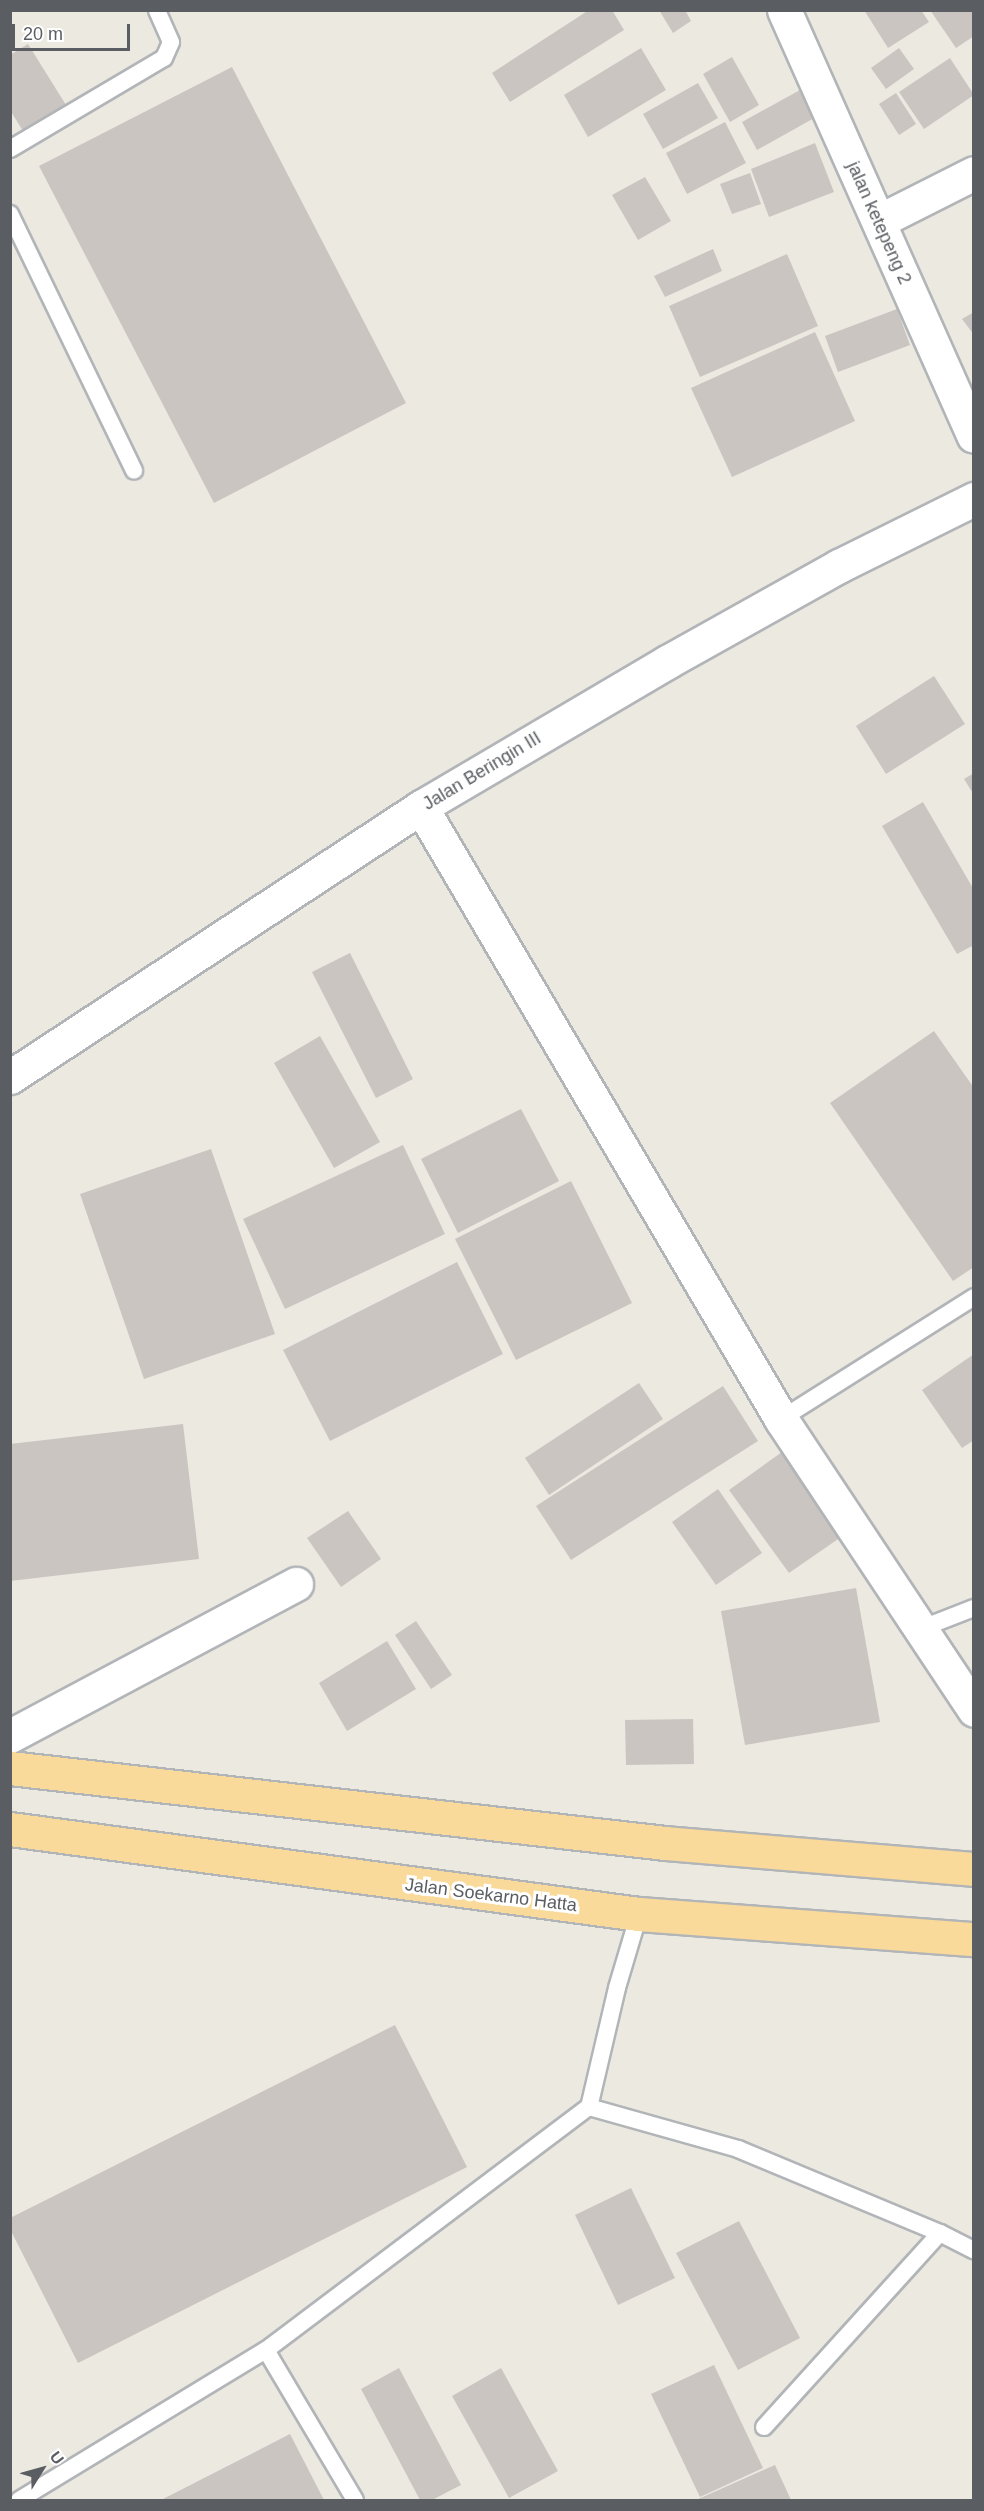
<!DOCTYPE html>
<html>
<head>
<meta charset="utf-8">
<style>
	body { margin:0 }
	#map { position:relative; width:984px; height:2511px; overflow:hidden; background:#ece9e1; font-family:Helvetica,sans-serif }
	div>[style] { position:absolute }
	.building>* { inset:0; background:#cac5c1 }
	.roads { filter:drop-shadow(2px 0 #b2b5b8) drop-shadow(-2px 0 #b2b5b8) drop-shadow(0 2px #b2b5b8) drop-shadow(0 -2px #b2b5b8) }
	.service>* { height:16px; margin:-8px; padding:0 8px; transform-origin:8px; border-radius:8px; background:#fff }
	.minor>* { height:33px; margin:-16.5px; padding:0 16.5px; transform-origin:16.5px; border-radius:16.5px; background:#fff }
	.tertiary>* { height:33px; margin:-16.5px; padding:0 16.5px; transform-origin:16.5px; border-radius:16.5px; background:#fff }
	.trunk>* { height:33px; margin:-16.5px; padding:0 16.5px; transform-origin:16.5px; border-radius:16.5px; background:#fada9a }
	span { translate:-50% -50%; white-space:nowrap; text-align:center; line-height:1.15; -webkit-text-stroke:6px #fff; paint-order:stroke }
	.street-label { font-size:18px; color:#5a5e62 }
	.frame { position:absolute; inset:0; border:12px solid #5a5e62; pointer-events:none }
	.north { position:absolute; left:12px; top:2439px; width:60px; height:60px; -webkit-text-stroke:4px #fff; paint-order:stroke; rotate:53deg; font-size:16px; font-weight:700; line-height:24px; text-align:center; color:#5a5e62 }
	.north::after { content:''; display:block; margin:auto; width:21px; height:27px; background:#5a5e62; clip-path:polygon(50% 0,100% 100%,50% 72%,0 100%) }
	.scale { position:absolute; left:12px; top:24px; width:118px; height:27px; box-sizing:border-box; border:3px solid #5a5e62; border-top:0; padding-left:8px; font-size:18px; line-height:21px; white-space:nowrap; color:#5a5e62; -webkit-text-stroke:4px #fff; paint-order:stroke }
</style>
</head>
<body>
<div id="map">
	<div class="building">
		<div style="clip-path:polygon(589px 10px,612px 10px,624px 30px,510px 102px,492px 73px)"></div>
		<div style="clip-path:polygon(659px 10px,685px 10px,691px 21px,673px 33px)"></div>
		<div style="clip-path:polygon(864px 10px,921px 10px,929px 22px,888px 48px)"></div>
		<div style="clip-path:polygon(930px 10px,974px 10px,974px 36px,956px 48px)"></div>
		<div style="clip-path:polygon(28px 44px,66px 105px,23px 131px,10px 110px,10px 55px)"></div>
		<div style="clip-path:polygon(641px 48px,666px 90px,588px 137px,564px 95px)"></div>
		<div style="clip-path:polygon(899px 48px,914px 69px,886px 89px,871px 68px)"></div>
		<div style="clip-path:polygon(732px 57px,759px 105px,730px 122px,703px 74px)"></div>
		<div style="clip-path:polygon(950px 58px,974px 95px,924px 129px,899px 92px)"></div>
		<div style="clip-path:polygon(232px 67px,406px 403px,214px 503px,39px 166px)"></div>
		<div style="clip-path:polygon(698px 83px,718px 118px,663px 149px,643px 114px)"></div>
		<div style="clip-path:polygon(800px 90px,816px 117px,757px 150px,742px 122px)"></div>
		<div style="clip-path:polygon(896px 93px,916px 124px,899px 135px,879px 104px)"></div>
		<div style="clip-path:polygon(725px 122px,746px 163px,687px 194px,666px 153px)"></div>
		<div style="clip-path:polygon(815px 143px,834px 192px,769px 217px,751px 169px)"></div>
		<div style="clip-path:polygon(750px 173px,761px 204px,732px 214px,720px 184px)"></div>
		<div style="clip-path:polygon(645px 177px,671px 221px,638px 240px,612px 195px)"></div>
		<div style="clip-path:polygon(713px 249px,722px 271px,665px 297px,654px 276px)"></div>
		<div style="clip-path:polygon(787px 254px,818px 326px,700px 377px,669px 306px)"></div>
		<div style="clip-path:polygon(897px 309px,910px 345px,838px 372px,825px 336px)"></div>
		<div style="clip-path:polygon(974px 312px,974px 335px,962px 319px)"></div>
		<div style="clip-path:polygon(815px 332px,855px 421px,732px 477px,691px 388px)"></div>
		<div style="clip-path:polygon(934px 676px,965px 724px,886px 774px,856px 726px)"></div>
		<div style="clip-path:polygon(974px 773px,974px 795px,964px 779px)"></div>
		<div style="clip-path:polygon(923px 802px,974px 890px,974px 945px,957px 954px,882px 826px)"></div>
		<div style="clip-path:polygon(350px 953px,413px 1079px,376px 1098px,312px 972px)"></div>
		<div style="clip-path:polygon(934px 1031px,974px 1088px,974px 1267px,953px 1281px,830px 1103px)"></div>
		<div style="clip-path:polygon(320px 1036px,380px 1142px,334px 1168px,274px 1063px)"></div>
		<div style="clip-path:polygon(521px 1109px,559px 1181px,458px 1233px,421px 1159px)"></div>
		<div style="clip-path:polygon(403px 1145px,445px 1234px,285px 1309px,243px 1219px)"></div>
		<div style="clip-path:polygon(211px 1149px,275px 1334px,144px 1379px,80px 1194px)"></div>
		<div style="clip-path:polygon(571px 1181px,632px 1303px,516px 1360px,455px 1239px)"></div>
		<div style="clip-path:polygon(457px 1262px,503px 1354px,330px 1441px,283px 1350px)"></div>
		<div style="clip-path:polygon(974px 1354px,974px 1440px,962px 1448px,922px 1390px)"></div>
		<div style="clip-path:polygon(639px 1383px,663px 1419px,549px 1495px,525px 1458px)"></div>
		<div style="clip-path:polygon(723px 1386px,758px 1441px,571px 1560px,536px 1506px)"></div>
		<div style="clip-path:polygon(183px 1424px,199px 1559px,10px 1581px,10px 1444px)"></div>
		<div style="clip-path:polygon(782px 1452px,841px 1537px,789px 1573px,729px 1490px)"></div>
		<div style="clip-path:polygon(718px 1489px,762px 1553px,716px 1585px,672px 1522px)"></div>
		<div style="clip-path:polygon(348px 1511px,381px 1559px,341px 1587px,307px 1538px)"></div>
		<div style="clip-path:polygon(856px 1588px,880px 1722px,745px 1745px,721px 1611px)"></div>
		<div style="clip-path:polygon(416px 1621px,452px 1675px,431px 1689px,395px 1635px)"></div>
		<div style="clip-path:polygon(387px 1641px,416px 1689px,347px 1731px,319px 1683px)"></div>
		<div style="clip-path:polygon(693px 1719px,694px 1764px,626px 1765px,625px 1720px)"></div>
		<div style="clip-path:polygon(395px 2025px,467px 2167px,78px 2363px,10px 2229px,10px 2218px)"></div>
		<div style="clip-path:polygon(631px 2188px,675px 2278px,618px 2305px,575px 2215px)"></div>
		<div style="clip-path:polygon(739px 2221px,800px 2338px,738px 2370px,676px 2253px)"></div>
		<div style="clip-path:polygon(714px 2365px,763px 2468px,700px 2497px,651px 2394px)"></div>
		<div style="clip-path:polygon(399px 2368px,461px 2485px,432px 2500px,420px 2500px,361px 2389px)"></div>
		<div style="clip-path:polygon(501px 2368px,558px 2471px,509px 2498px,452px 2396px)"></div>
		<div style="clip-path:polygon(290px 2434px,324px 2500px,161px 2500px)"></div>
		<div style="clip-path:polygon(775px 2465px,791px 2500px,696px 2500px)"></div>
	</div>
	<div class="roads">
		<div class="service">
			<div style="left:10px;top:149px;width:179px;rotate:-30.6deg"></div>
			<div style="left:164px;top:58px;width:17px;rotate:-66deg"></div>
			<div style="left:171px;top:42px;width:35px;rotate:-114deg"></div>
			<div style="left:10px;top:214px;width:285px;rotate:64.2deg"></div>
			<div style="left:781px;top:1419px;width:228px;rotate:-32.3deg"></div>
			<div style="left:920px;top:1629px;width:58px;rotate:-21.3deg"></div>
			<div style="left:639px;top:1914px;width:77px;rotate:106.6deg"></div>
			<div style="left:617px;top:1988px;width:122px;rotate:103.2deg"></div>
			<div style="left:589px;top:2107px;width:155px;rotate:15.7deg"></div>
			<div style="left:738px;top:2149px;width:219px;rotate:22.6deg"></div>
			<div style="left:940px;top:2233px;width:262px;rotate:132.2deg"></div>
			<div style="left:940px;top:2233px;width:38px;rotate:27deg"></div>
			<div style="left:19px;top:2500px;width:289px;rotate:-31.3deg"></div>
			<div style="left:355px;top:2500px;width:174px;rotate:-120.7deg"></div>
			<div style="left:266px;top:2350px;width:404px;rotate:-37deg"></div>
		</div>
		<div class="minor">
			<div style="left:784px;top:10px;width:466px;rotate:66deg"></div>
			<div style="left:879px;top:221px;width:106px;rotate:-26.8deg"></div>
			<div style="left:421px;top:807px;width:710px;rotate:59.53deg"></div>
			<div style="left:781px;top:1419px;width:349px;rotate:56.4deg"></div>
			<div style="left:10px;top:1736px;width:324px;rotate:-28deg"></div>
		</div>
		<div class="tertiary">
			<div style="left:10px;top:1077px;width:492px;rotate:-33.3deg"></div>
			<div style="left:421px;top:807px;width:286px;rotate:-30.5deg"></div>
			<div style="left:667px;top:662px;width:197px;rotate:-29.2deg"></div>
			<div style="left:839px;top:566px;width:151px;rotate:-26.4deg"></div>
		</div>
		<div class="trunk">
			<div style="left:10px;top:1768px;width:659px;rotate:6.53deg"></div>
			<div style="left:665px;top:1843px;width:310px;rotate:4.8deg"></div>
			<div style="left:10px;top:1829px;width:635px;rotate:7.7deg"></div>
			<div style="left:639px;top:1914px;width:336px;rotate:4.3deg"></div>
		</div>
	</div>
	<div class="street-label">
		<span style="left:879px;top:223px;rotate:66deg">jalan ketepeng 2</span>
		<span style="left:482px;top:771px;rotate:-31deg">Jalan Beringin III</span>
		<span style="left:491px;top:1895px;rotate:7deg">Jalan Soekarno Hatta</span>
	</div>
	<div class="frame"></div>
	<div class="north">U</div>
	<div class="scale">20 m</div>
</div>
</body>
</html>
